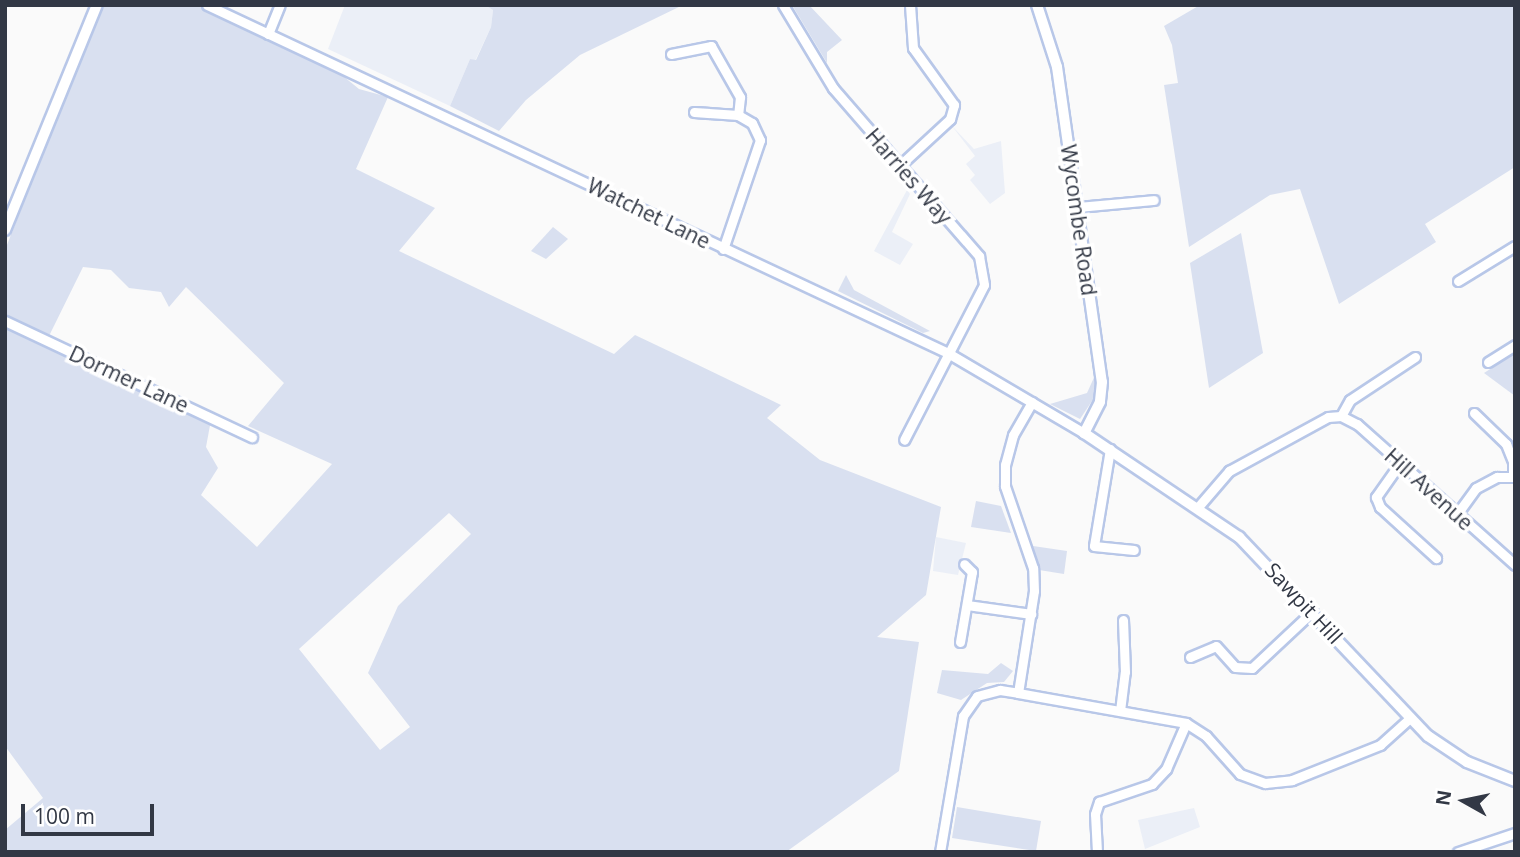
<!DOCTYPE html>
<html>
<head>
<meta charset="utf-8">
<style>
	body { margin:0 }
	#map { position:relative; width:1520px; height:857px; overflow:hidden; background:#fafafa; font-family:"Open Sans",sans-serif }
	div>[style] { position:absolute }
	.built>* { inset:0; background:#ebeff7 }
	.green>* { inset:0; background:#d9e0f0 }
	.roads { filter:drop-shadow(2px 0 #b8c7e8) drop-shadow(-2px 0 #b8c7e8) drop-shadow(0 2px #b8c7e8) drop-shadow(0 -2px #b8c7e8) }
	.minor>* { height:9px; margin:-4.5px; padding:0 4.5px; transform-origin:4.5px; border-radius:4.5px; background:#fff }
	.tertiary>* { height:10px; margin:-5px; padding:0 5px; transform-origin:5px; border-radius:5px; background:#fff }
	span { translate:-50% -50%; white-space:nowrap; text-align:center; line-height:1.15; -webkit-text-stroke:7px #fff; paint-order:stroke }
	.street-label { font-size:21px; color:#323845 }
	.frame { position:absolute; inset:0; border:7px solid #323845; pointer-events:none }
	.north { position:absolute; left:1429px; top:766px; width:70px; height:70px; -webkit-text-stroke:5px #fff; paint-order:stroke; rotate:279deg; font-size:19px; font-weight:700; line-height:28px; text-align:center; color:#323845 }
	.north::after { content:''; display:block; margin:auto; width:24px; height:32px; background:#323845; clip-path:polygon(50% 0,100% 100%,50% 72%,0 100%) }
	.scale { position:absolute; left:21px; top:804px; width:133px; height:32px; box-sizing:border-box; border:4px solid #323845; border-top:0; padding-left:9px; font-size:21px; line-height:24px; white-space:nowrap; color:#323845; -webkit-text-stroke:5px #fff; paint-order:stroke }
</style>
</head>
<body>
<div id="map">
	<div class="built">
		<div style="clip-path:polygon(345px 5px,485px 5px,493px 10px,491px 27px,475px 61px,470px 59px,450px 106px,328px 49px)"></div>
		<div style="clip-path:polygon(952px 126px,974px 149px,1001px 141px,1005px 193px,990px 204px,970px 180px,975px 175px,966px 164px,975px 156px)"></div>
		<div style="clip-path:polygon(907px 190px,910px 194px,892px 232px,913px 244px,900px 265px,874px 251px)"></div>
		<div style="clip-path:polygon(936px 537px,966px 543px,958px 575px,933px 571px)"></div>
		<div style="clip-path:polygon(1194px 808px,1200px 827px,1145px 849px,1138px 820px)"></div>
	</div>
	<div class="green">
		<div style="clip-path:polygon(evenodd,102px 5px,196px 5px,332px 67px,359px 89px,388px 97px,356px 169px,435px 208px,399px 251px,614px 354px,635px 335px,694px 363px,781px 405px,767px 418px,820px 460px,941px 507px,926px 595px,877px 637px,919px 642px,899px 771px,786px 852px,7px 852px,5px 830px,43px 798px,5px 746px,5px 326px,211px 420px,206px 447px,218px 468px,201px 495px,257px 547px,332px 464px,248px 426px,284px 383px,186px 287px,169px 307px,161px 292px,129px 288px,111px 270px,83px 267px,49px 336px,5px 316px,5px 250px,102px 5px,449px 513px,471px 534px,398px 606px,368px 673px,410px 727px,380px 750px,299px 649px,449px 513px)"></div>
		<div style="clip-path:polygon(485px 5px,683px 5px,580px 55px,526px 100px,499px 131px,450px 106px,470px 59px,476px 60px,491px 27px,493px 10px)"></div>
		<div style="clip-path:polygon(792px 5px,809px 5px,842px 40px,827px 52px,827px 63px)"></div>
		<div style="clip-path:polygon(1200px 5px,1515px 5px,1515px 167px,1425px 224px,1436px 242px,1339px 304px,1300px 189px,1270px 195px,1189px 247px,1164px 85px,1178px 83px,1172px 45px,1164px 26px)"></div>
		<div style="clip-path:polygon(553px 227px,568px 239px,546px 259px,531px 251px)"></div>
		<div style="clip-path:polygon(1241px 233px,1263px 353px,1209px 388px,1190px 263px)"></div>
		<div style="clip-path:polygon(846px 275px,854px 290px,930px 331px,923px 333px,838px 291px)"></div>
		<div style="clip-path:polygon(1515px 353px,1515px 396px,1484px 373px)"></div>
		<div style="clip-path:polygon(1096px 373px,1096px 395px,1080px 419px,1050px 404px,1087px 393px)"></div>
		<div style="clip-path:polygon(976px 501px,1001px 506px,1011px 533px,971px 527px)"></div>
		<div style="clip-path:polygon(1033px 546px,1067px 551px,1064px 574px,1039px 570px)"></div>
		<div style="clip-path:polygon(1001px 663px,1013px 671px,1004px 682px,987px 683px,961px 700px,937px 693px,942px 670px,988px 674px)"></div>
		<div style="clip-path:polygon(957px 807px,1041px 821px,1036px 851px,952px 838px)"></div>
	</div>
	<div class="roads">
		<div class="minor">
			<div style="left:207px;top:5px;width:819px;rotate:25.16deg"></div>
			<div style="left:948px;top:353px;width:158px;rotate:30.5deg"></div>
			<div style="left:783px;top:5px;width:97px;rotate:58.9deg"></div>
			<div style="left:833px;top:88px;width:223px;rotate:49deg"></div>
			<div style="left:979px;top:256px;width:29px;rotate:80deg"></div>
			<div style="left:984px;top:285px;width:174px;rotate:117.3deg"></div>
			<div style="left:268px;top:34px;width:31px;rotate:-68deg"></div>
			<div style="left:671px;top:54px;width:41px;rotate:-11.3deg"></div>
			<div style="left:711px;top:46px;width:59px;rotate:60.4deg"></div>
			<div style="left:740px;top:97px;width:18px;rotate:96deg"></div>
			<div style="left:738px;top:115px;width:16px;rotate:30deg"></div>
			<div style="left:752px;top:123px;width:19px;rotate:65deg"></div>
			<div style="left:760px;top:140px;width:115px;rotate:108.7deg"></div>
			<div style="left:694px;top:112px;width:44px;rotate:3.9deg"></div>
			<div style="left:898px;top:167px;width:71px;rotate:-42.7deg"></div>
			<div style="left:950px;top:119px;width:15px;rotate:-74deg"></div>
			<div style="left:954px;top:105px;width:70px;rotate:-125.7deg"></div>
			<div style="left:913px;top:48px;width:43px;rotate:-94deg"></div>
			<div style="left:1077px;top:207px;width:77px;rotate:-5.2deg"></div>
			<div style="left:1458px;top:281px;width:67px;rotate:-31.6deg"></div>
			<div style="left:5px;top:321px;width:273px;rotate:25.2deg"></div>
			<div style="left:1488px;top:362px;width:32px;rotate:-32deg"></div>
			<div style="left:1474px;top:413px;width:45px;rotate:44.1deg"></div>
			<div style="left:1506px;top:444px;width:18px;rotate:68deg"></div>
			<div style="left:1513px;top:461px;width:15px;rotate:90deg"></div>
			<div style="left:1341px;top:416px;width:18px;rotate:27deg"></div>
			<div style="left:1357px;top:424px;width:212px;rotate:41.7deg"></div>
			<div style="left:1110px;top:449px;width:98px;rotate:99.4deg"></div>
			<div style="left:1094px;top:546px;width:40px;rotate:5.7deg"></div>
			<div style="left:1400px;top:463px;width:42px;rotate:125.2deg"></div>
			<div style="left:1376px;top:497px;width:11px;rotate:68deg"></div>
			<div style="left:1380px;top:507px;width:76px;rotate:42.3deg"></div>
			<div style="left:1198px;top:507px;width:48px;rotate:-49.3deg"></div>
			<div style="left:1229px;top:471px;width:113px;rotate:-28.6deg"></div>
			<div style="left:1328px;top:417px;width:13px;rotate:-4deg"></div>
			<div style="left:1341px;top:416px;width:18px;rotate:-61deg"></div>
			<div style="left:1350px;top:400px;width:78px;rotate:-33.5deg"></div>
			<div style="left:1457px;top:514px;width:32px;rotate:-54deg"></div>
			<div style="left:1476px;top:488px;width:24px;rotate:-28deg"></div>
			<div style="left:1497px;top:477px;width:18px"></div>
			<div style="left:967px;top:605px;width:65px;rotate:8deg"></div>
			<div style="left:960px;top:642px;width:71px;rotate:-80.3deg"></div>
			<div style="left:972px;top:572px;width:11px;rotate:-135deg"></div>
			<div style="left:1190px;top:657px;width:28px;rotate:-23deg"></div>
			<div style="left:1216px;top:646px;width:28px;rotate:48deg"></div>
			<div style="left:1235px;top:667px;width:17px;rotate:3deg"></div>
			<div style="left:1252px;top:668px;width:83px;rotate:-43.1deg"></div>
			<div style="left:1018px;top:693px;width:171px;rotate:10.1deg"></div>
			<div style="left:1186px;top:723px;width:24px;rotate:33deg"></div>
			<div style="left:1206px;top:736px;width:51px;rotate:48.2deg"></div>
			<div style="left:1240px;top:774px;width:27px;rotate:20deg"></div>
			<div style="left:1265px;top:783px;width:27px;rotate:-6deg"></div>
			<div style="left:1292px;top:780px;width:95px;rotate:-21.7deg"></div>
			<div style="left:1380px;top:745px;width:40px;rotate:-42deg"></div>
			<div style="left:1120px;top:711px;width:39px;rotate:-83deg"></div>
			<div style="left:1125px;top:672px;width:52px;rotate:-92.2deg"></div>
			<div style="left:940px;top:852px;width:138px;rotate:-80.4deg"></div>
			<div style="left:963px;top:716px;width:24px;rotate:-55deg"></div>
			<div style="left:977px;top:696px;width:24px;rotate:-15deg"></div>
			<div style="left:1000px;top:690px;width:18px;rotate:9deg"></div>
			<div style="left:1018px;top:693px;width:103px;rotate:-81.1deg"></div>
			<div style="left:1034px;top:591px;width:23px;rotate:-92deg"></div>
			<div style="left:1033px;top:568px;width:87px;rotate:-108.9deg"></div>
			<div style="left:1005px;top:486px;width:21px;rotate:-90deg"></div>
			<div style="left:1005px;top:465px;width:31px;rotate:-75deg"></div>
			<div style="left:1013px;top:435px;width:38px;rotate:-60deg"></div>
			<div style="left:1097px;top:852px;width:38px;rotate:-93deg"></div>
			<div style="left:1095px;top:814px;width:13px;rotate:-72deg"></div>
			<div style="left:1099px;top:802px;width:56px;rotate:-18.8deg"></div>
			<div style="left:1152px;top:784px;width:21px;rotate:-47deg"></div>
			<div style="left:1166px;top:769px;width:50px;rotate:-66.5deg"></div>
			<div style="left:1458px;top:852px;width:60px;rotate:-18.4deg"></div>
		</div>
		<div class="tertiary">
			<div style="left:1037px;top:5px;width:65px;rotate:72.1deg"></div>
			<div style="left:1057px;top:67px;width:318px;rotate:81.9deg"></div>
			<div style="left:1102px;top:382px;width:20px;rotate:96deg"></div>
			<div style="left:1100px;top:402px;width:35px;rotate:117deg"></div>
			<div style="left:1084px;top:433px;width:187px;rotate:33.9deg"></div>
			<div style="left:1239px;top:537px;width:274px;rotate:46.5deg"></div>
			<div style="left:1428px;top:736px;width:47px;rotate:33.7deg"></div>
			<div style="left:1467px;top:762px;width:52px;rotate:21.6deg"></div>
			<div style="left:5px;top:230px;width:243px;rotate:-67.8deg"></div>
		</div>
	</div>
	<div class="street-label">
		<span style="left:909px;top:176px;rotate:49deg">Harries Way</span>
		<span style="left:649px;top:213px;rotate:26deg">Watchet Lane</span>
		<span style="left:1079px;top:220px;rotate:82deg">Wycombe Road</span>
		<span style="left:129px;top:379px;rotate:25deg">Dormer Lane</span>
		<span style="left:1429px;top:489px;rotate:42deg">Hill Avenue</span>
		<span style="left:1304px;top:603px;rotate:47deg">Sawpit Hill</span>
	</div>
	<div class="frame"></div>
	<div class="north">N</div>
	<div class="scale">100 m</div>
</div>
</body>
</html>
